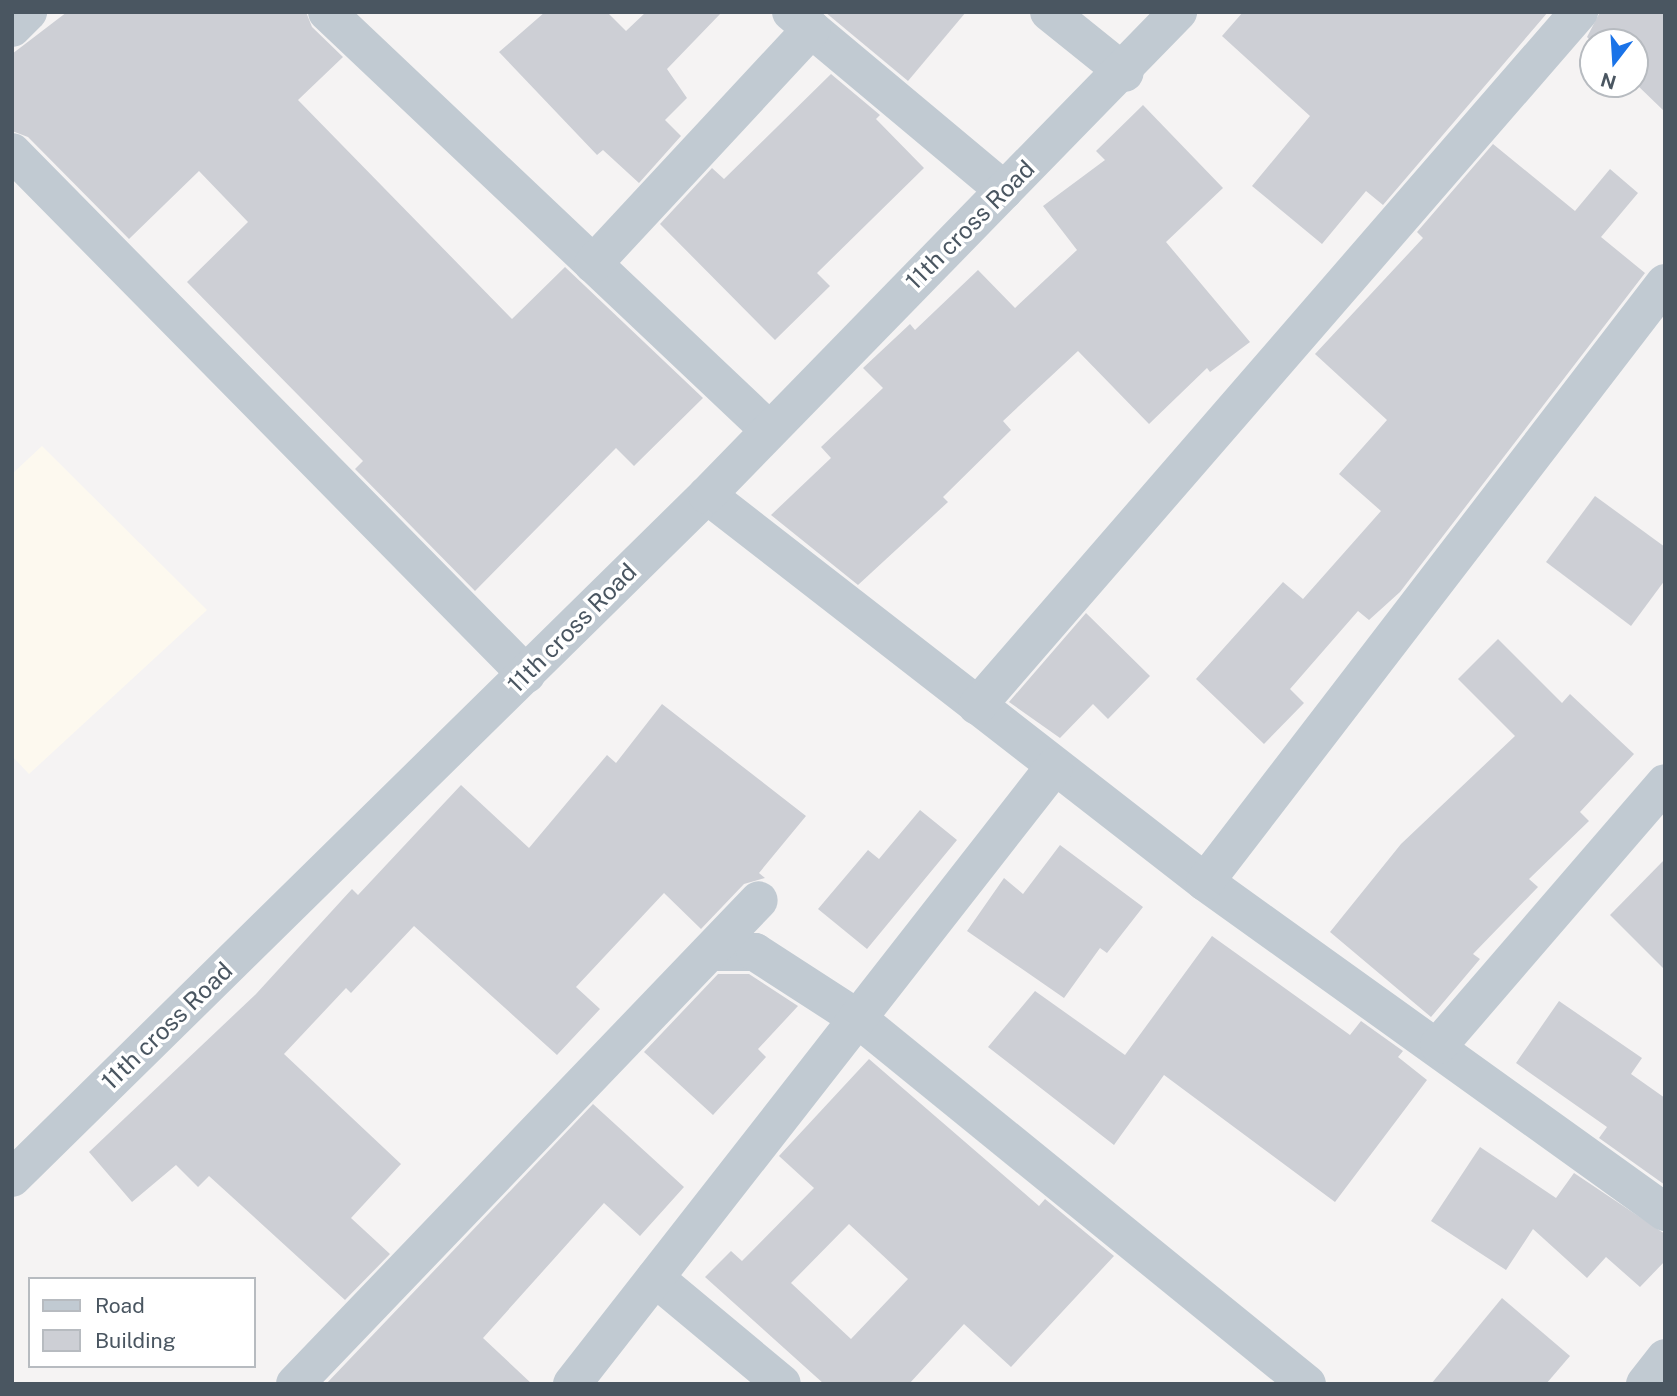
<!DOCTYPE html>
<html>
<head>
<meta charset="utf-8">
<style>
	body { margin:0 }
	#map { position:relative; width:1677px; height:1396px; overflow:hidden; background:#f5f3f3; font-family:"Public Sans",sans-serif }
	div>[style] { position:absolute }
	.commercial>* { inset:0; background:#fdf9ef }
	.building>* { inset:0; background:#cdcfd5 }
	.minor>* { height:38px; margin:-19px; padding:0 19px; transform-origin:19px; border-radius:19px; background:#c1cad2 }
	span { translate:-50% -50%; white-space:nowrap; text-align:center; line-height:1.15; -webkit-text-stroke:7px #fff; paint-order:stroke }
	.street-label { font-size:24px; color:#4a5661 }
	.frame { position:absolute; inset:0; border:14px solid #4a5661; pointer-events:none }
	.legend { position:absolute; left:28px; top:1277px; width:228px; height:91px; box-sizing:border-box; background:#fff; border:2px solid #b7bbc0; margin:0; padding:9px 12px; list-style:none; font-size:21px; color:#4a5661 }
	.legend li { display:flex; align-items:center; gap:14px; height:35px }
	.legend b { width:35px; border:2px solid #b7bbc0 }
	.north { position:absolute; left:1579px; top:28px; width:70px; height:70px; box-sizing:border-box; background:#fff; border:2px solid #b7bbc0; border-radius:50%; rotate:197deg; font-size:19px; font-weight:700; line-height:28px; text-align:center; color:#4a5661 }
	.north::after { content:''; display:block; margin:auto; width:24px; height:32px; background:#1a73e8; clip-path:polygon(50% 0,100% 100%,50% 72%,0 100%) }
</style>
</head>
<body>
<div id="map">
	<div class="commercial">
		<div style="clip-path:polygon(42px 446px,207px 610px,29px 774px,12px 756px,12px 474px)"></div>
	</div>
	<div class="building">
		<div style="clip-path:polygon(67px 12px,306px 12px,312px 27px,343px 57px,298px 100px,512px 319px,565px 267px,703px 398px,634px 466px,616px 448px,475px 591px,355px 469px,363px 461px,187px 282px,248px 222px,199px 171px,129px 239px,28px 137px,12px 131px,12px 54px)"></div>
		<div style="clip-path:polygon(545px 12px,607px 12px,626px 31px,646px 12px,722px 12px,667px 69px,687px 98px,665px 120px,681px 136px,639px 183px,603px 150px,597px 155px,499px 52px)"></div>
		<div style="clip-path:polygon(825px 12px,966px 12px,908px 81px)"></div>
		<div style="clip-path:polygon(1243px 12px,1548px 12px,1383px 205px,1366px 191px,1322px 244px,1252px 186px,1310px 116px,1222px 36px)"></div>
		<div style="clip-path:polygon(1600px 12px,1665px 12px,1665px 112px,1635px 83px,1635px 42px,1593px 43px,1587px 37px)"></div>
		<div style="clip-path:polygon(831px 74px,880px 115px,876px 119px,924px 168px,817px 273px,830px 286px,775px 340px,660px 224px,712px 168px,724px 179px)"></div>
		<div style="clip-path:polygon(1143px 105px,1223px 188px,1166px 242px,1250px 342px,1210px 372px,1207px 368px,1149px 424px,1078px 351px,1003px 421px,1011px 430px,943px 497px,948px 502px,858px 585px,771px 515px,831px 458px,821px 447px,883px 388px,863px 368px,910px 324px,915px 330px,978px 270px,1015px 308px,1077px 250px,1043px 206px,1105px 160px,1096px 151px)"></div>
		<div style="clip-path:polygon(1493px 144px,1575px 211px,1610px 169px,1638px 193px,1601px 237px,1645px 273px,1400px 592px,1369px 620px,1358px 611px,1290px 689px,1304px 703px,1264px 744px,1196px 679px,1283px 582px,1303px 599px,1381px 511px,1339px 474px,1387px 420px,1315px 354px,1423px 238px,1417px 232px)"></div>
		<div style="clip-path:polygon(1595px 496px,1665px 547px,1665px 580px,1631px 626px,1546px 562px)"></div>
		<div style="clip-path:polygon(1086px 613px,1150px 676px,1108px 719px,1093px 704px,1060px 738px,1009px 702px)"></div>
		<div style="clip-path:polygon(1498px 639px,1562px 703px,1570px 694px,1634px 754px,1580px 812px,1589px 821px,1529px 879px,1538px 887px,1473px 954px,1480px 959px,1431px 1017px,1330px 932px,1401px 844px,1515px 736px,1458px 679px)"></div>
		<div style="clip-path:polygon(662px 704px,806px 816px,759px 873px,765px 878px,744px 884px,701px 929px,664px 893px,576px 987px,600px 1009px,557px 1055px,414px 926px,351px 993px,346px 988px,284px 1054px,401px 1164px,351px 1218px,390px 1254px,345px 1300px,209px 1176px,198px 1187px,176px 1165px,132px 1202px,89px 1152px,256px 994px,352px 889px,358px 895px,461px 785px,529px 848px,607px 755px,616px 763px)"></div>
		<div style="clip-path:polygon(920px 810px,957px 840px,867px 949px,818px 909px,868px 850px,879px 859px)"></div>
		<div style="clip-path:polygon(1060px 845px,1143px 907px,1107px 953px,1100px 948px,1064px 998px,967px 931px,1004px 878px,1023px 894px)"></div>
		<div style="clip-path:polygon(1665px 859px,1665px 970px,1610px 915px)"></div>
		<div style="clip-path:polygon(1212px 936px,1350px 1035px,1361px 1021px,1403px 1051px,1398px 1057px,1427px 1080px,1335px 1202px,1164px 1075px,1114px 1145px,988px 1047px,1035px 991px,1125px 1055px)"></div>
		<div style="clip-path:polygon(718px 974px,749px 974px,798px 1006px,758px 1049px,766px 1057px,713px 1115px,644px 1052px)"></div>
		<div style="clip-path:polygon(1559px 1001px,1642px 1058px,1631px 1074px,1665px 1098px,1665px 1185px,1599px 1138px,1607px 1127px,1516px 1063px)"></div>
		<div style="clip-path:polygon(evenodd,869px 1059px,1039px 1206px,1045px 1199px,1114px 1256px,1011px 1367px,964px 1324px,909px 1384px,824px 1384px,705px 1277px,731px 1251px,742px 1261px,814px 1188px,779px 1156px,869px 1059px,849px 1224px,908px 1279px,851px 1339px,791px 1283px,849px 1224px)"></div>
		<div style="clip-path:polygon(593px 1104px,684px 1187px,640px 1236px,604px 1203px,483px 1338px,532px 1384px,326px 1384px)"></div>
		<div style="clip-path:polygon(1480px 1147px,1556px 1198px,1574px 1173px,1665px 1234px,1665px 1261px,1640px 1287px,1606px 1257px,1587px 1278px,1533px 1229px,1506px 1270px,1431px 1221px)"></div>
		<div style="clip-path:polygon(1502px 1298px,1570px 1356px,1546px 1384px,1431px 1384px)"></div>
	</div>
	<div class="minor">
		<div style="left:327px;top:12px;width:608px;rotate:43.4deg"></div>
		<div style="left:791px;top:12px;width:278px;rotate:39.9deg"></div>
		<div style="left:1049px;top:12px;width:97px;rotate:38.8deg"></div>
		<div style="left:12px;top:28px;width:23px;rotate:-45deg"></div>
		<div style="left:12px;top:152px;width:733px;rotate:45.44deg"></div>
		<div style="left:593px;top:264px;width:321px;rotate:-47.1deg"></div>
		<div style="left:707px;top:495px;width:631px;rotate:37.85deg"></div>
		<div style="left:1205px;top:882px;width:566px;rotate:35.66deg"></div>
		<div style="left:977px;top:706px;width:919px;rotate:-49.06deg"></div>
		<div style="left:1205px;top:882px;width:755px;rotate:-52.48deg"></div>
		<div style="left:710px;top:952px;width:45px"></div>
		<div style="left:755px;top:952px;width:121px;rotate:32.9deg"></div>
		<div style="left:857px;top:1018px;width:580px;rotate:39.12deg"></div>
		<div style="left:1439px;top:1045px;width:346px;rotate:-49.2deg"></div>
		<div style="left:12px;top:1178px;width:974px;rotate:-44.5deg"></div>
		<div style="left:707px;top:495px;width:675px;rotate:-45.72deg"></div>
		<div style="left:655px;top:1278px;width:165px;rotate:39.8deg"></div>
		<div style="left:295px;top:1384px;width:670px;rotate:-46.21deg"></div>
		<div style="left:572px;top:1384px;width:783px;rotate:-52deg"></div>
		<div style="left:1645px;top:1384px;width:33px;rotate:-52deg"></div>
	</div>
	<div class="street-label">
		<span style="left:970px;top:225px;rotate:-45deg">11th cross Road</span>
		<span style="left:572px;top:628px;rotate:-45deg">11th cross Road</span>
		<span style="left:167px;top:1026px;rotate:-44deg">11th cross Road</span>
	</div>
	<div class="frame"></div>
	<ul class="legend">
	<li><b style="height:9px;background:#c1cad2"></b>Road</li>
	<li><b style="height:19px;background:#cdcfd5"></b>Building</li>
	</ul>
	<div class="north">N</div>
</div>
</body>
</html>
